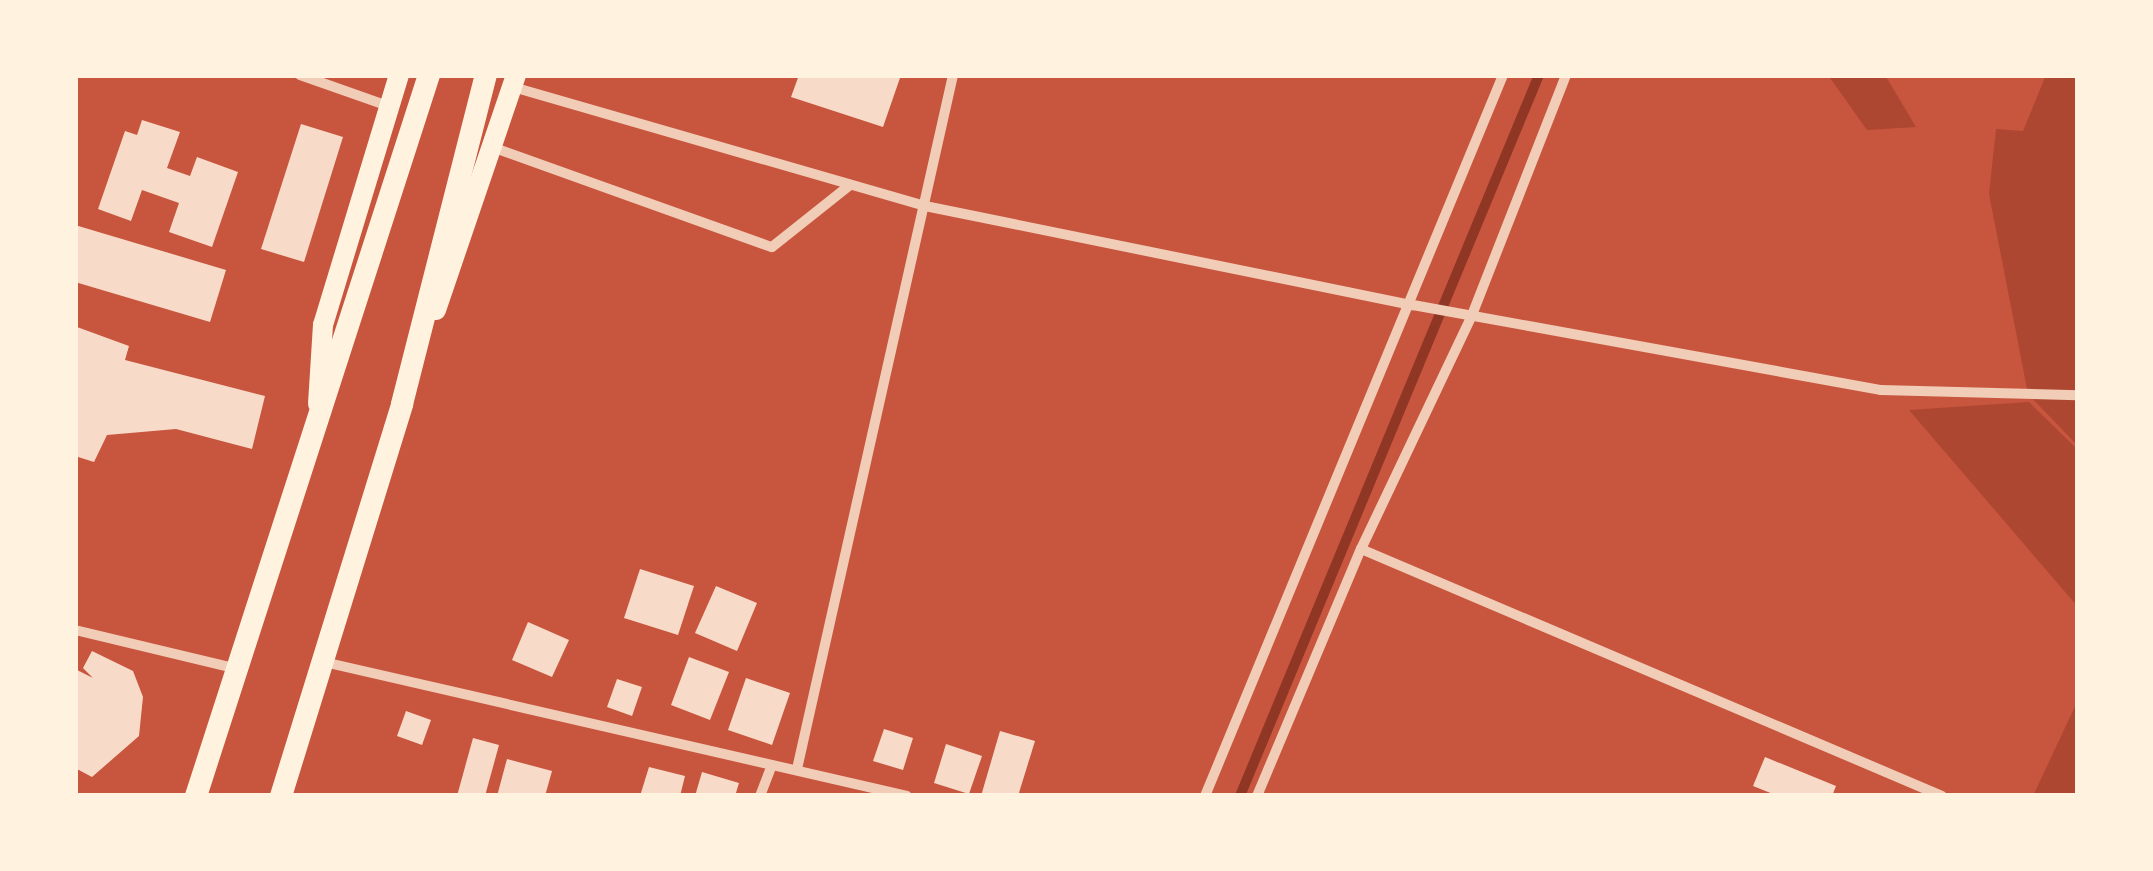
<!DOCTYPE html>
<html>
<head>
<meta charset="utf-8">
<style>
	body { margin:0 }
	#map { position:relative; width:2153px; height:871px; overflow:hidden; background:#c8553d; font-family:"Archivo Narrow",sans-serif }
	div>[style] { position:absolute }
	.green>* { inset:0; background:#ae4732 }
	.stream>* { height:10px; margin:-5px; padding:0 5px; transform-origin:5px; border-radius:5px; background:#8f3625 }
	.building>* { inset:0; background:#f7dbc8 }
	.minor>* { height:10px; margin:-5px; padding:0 5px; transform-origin:5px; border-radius:5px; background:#f1ccb7 }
	.secondary>* { height:20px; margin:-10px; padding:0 10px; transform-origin:10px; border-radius:10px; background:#fff3e0 }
	.trunk>* { height:22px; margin:-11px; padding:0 11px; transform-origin:11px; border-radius:11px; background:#fff3e0 }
	span { translate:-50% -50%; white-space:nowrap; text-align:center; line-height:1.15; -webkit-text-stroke:9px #fff3e0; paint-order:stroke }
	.frame { position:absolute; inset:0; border:78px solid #fff3e0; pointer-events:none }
</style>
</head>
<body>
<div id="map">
	<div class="green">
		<div style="clip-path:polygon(1828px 75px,1885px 75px,1916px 127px,1867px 130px)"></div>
		<div style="clip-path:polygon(2046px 75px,2078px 75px,2078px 446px,2028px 394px,1989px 194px,1996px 129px,2023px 131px)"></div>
		<div style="clip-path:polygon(2029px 402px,2078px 450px,2078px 607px,1909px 410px)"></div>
		<div style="clip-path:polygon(2078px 700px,2078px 796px,2033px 796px)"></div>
	</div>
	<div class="stream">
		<div style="left:1240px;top:796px;width:781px;rotate:-67.48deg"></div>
	</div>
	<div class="building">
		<div style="clip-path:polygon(799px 75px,901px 75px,883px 127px,791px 97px)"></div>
		<div style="clip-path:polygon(142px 120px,180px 132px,167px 168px,190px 176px,197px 157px,238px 172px,212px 247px,169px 232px,179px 203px,142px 190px,131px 221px,98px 209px,125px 131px,137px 135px)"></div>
		<div style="clip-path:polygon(301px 124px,343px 137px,304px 262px,261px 249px)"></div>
		<div style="clip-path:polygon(75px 225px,226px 270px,210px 322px,75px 282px)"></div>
		<div style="clip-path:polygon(77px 327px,129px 346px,125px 360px,265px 396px,252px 449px,176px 429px,107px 435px,94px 462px,75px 456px)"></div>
		<div style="clip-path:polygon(640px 569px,694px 586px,678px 635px,624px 618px)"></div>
		<div style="clip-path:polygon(716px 586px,757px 603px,737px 651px,695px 633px)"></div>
		<div style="clip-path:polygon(528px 622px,569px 640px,552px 677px,512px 660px)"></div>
		<div style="clip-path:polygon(92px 651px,133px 671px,143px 697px,139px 736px,92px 777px,75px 768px,75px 669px,93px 678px,83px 668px)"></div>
		<div style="clip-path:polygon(689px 657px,729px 672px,710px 720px,671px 705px)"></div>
		<div style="clip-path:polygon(746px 678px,790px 693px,772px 745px,728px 730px)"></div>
		<div style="clip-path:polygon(617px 679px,642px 687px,632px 716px,607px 707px)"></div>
		<div style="clip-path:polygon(406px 711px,431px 720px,422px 745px,397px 736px)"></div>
		<div style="clip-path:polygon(884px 729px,913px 738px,903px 770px,873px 761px)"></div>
		<div style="clip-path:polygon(1000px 731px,1035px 741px,1018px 796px,981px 796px)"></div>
		<div style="clip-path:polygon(473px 738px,499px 745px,485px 796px,457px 796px)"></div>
		<div style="clip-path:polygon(946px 744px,982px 756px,969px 794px,934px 783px)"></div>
		<div style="clip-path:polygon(1765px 757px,1836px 786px,1832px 796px,1778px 796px,1753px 786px)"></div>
		<div style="clip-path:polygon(507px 759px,552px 771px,545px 796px,497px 796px)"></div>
		<div style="clip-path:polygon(649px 767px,685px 776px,680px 796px,640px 796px)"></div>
		<div style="clip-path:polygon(702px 772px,739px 783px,735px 796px,695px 796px)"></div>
	</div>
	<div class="minor">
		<div style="left:300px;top:75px;width:96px;rotate:19.4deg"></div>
		<div style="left:513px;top:87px;width:429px;rotate:16.1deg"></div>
		<div style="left:925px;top:206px;width:498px;rotate:11.5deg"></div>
		<div style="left:1413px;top:305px;width:476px;rotate:10.3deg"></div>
		<div style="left:1881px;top:390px;width:197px;rotate:1.5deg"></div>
		<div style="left:492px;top:147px;width:297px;rotate:19.7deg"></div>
		<div style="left:772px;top:247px;width:100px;rotate:-38.5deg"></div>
		<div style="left:1361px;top:549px;width:631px;rotate:23.03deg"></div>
		<div style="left:75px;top:630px;width:167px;rotate:13.5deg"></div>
		<div style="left:324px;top:662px;width:598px;rotate:12.94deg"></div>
		<div style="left:797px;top:769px;width:711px;rotate:-77.33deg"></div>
		<div style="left:760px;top:796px;width:33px;rotate:-69deg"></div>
		<div style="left:1205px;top:796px;width:780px;rotate:-67.54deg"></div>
		<div style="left:1257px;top:796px;width:268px;rotate:-67.2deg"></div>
		<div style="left:1361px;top:549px;width:259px;rotate:-64.6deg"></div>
		<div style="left:1472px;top:315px;width:258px;rotate:-68.6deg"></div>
	</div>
	<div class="secondary">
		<div style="left:436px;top:310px;width:248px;rotate:-71.2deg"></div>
		<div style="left:318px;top:404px;width:79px;rotate:-86.4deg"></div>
		<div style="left:323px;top:325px;width:261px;rotate:-73.1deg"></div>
	</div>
	<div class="trunk">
		<div style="left:196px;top:796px;width:758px;rotate:-72.09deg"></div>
		<div style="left:281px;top:796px;width:410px;rotate:-72.8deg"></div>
		<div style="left:402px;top:404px;width:340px;rotate:-75.7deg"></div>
	</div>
	<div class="frame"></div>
</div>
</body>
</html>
